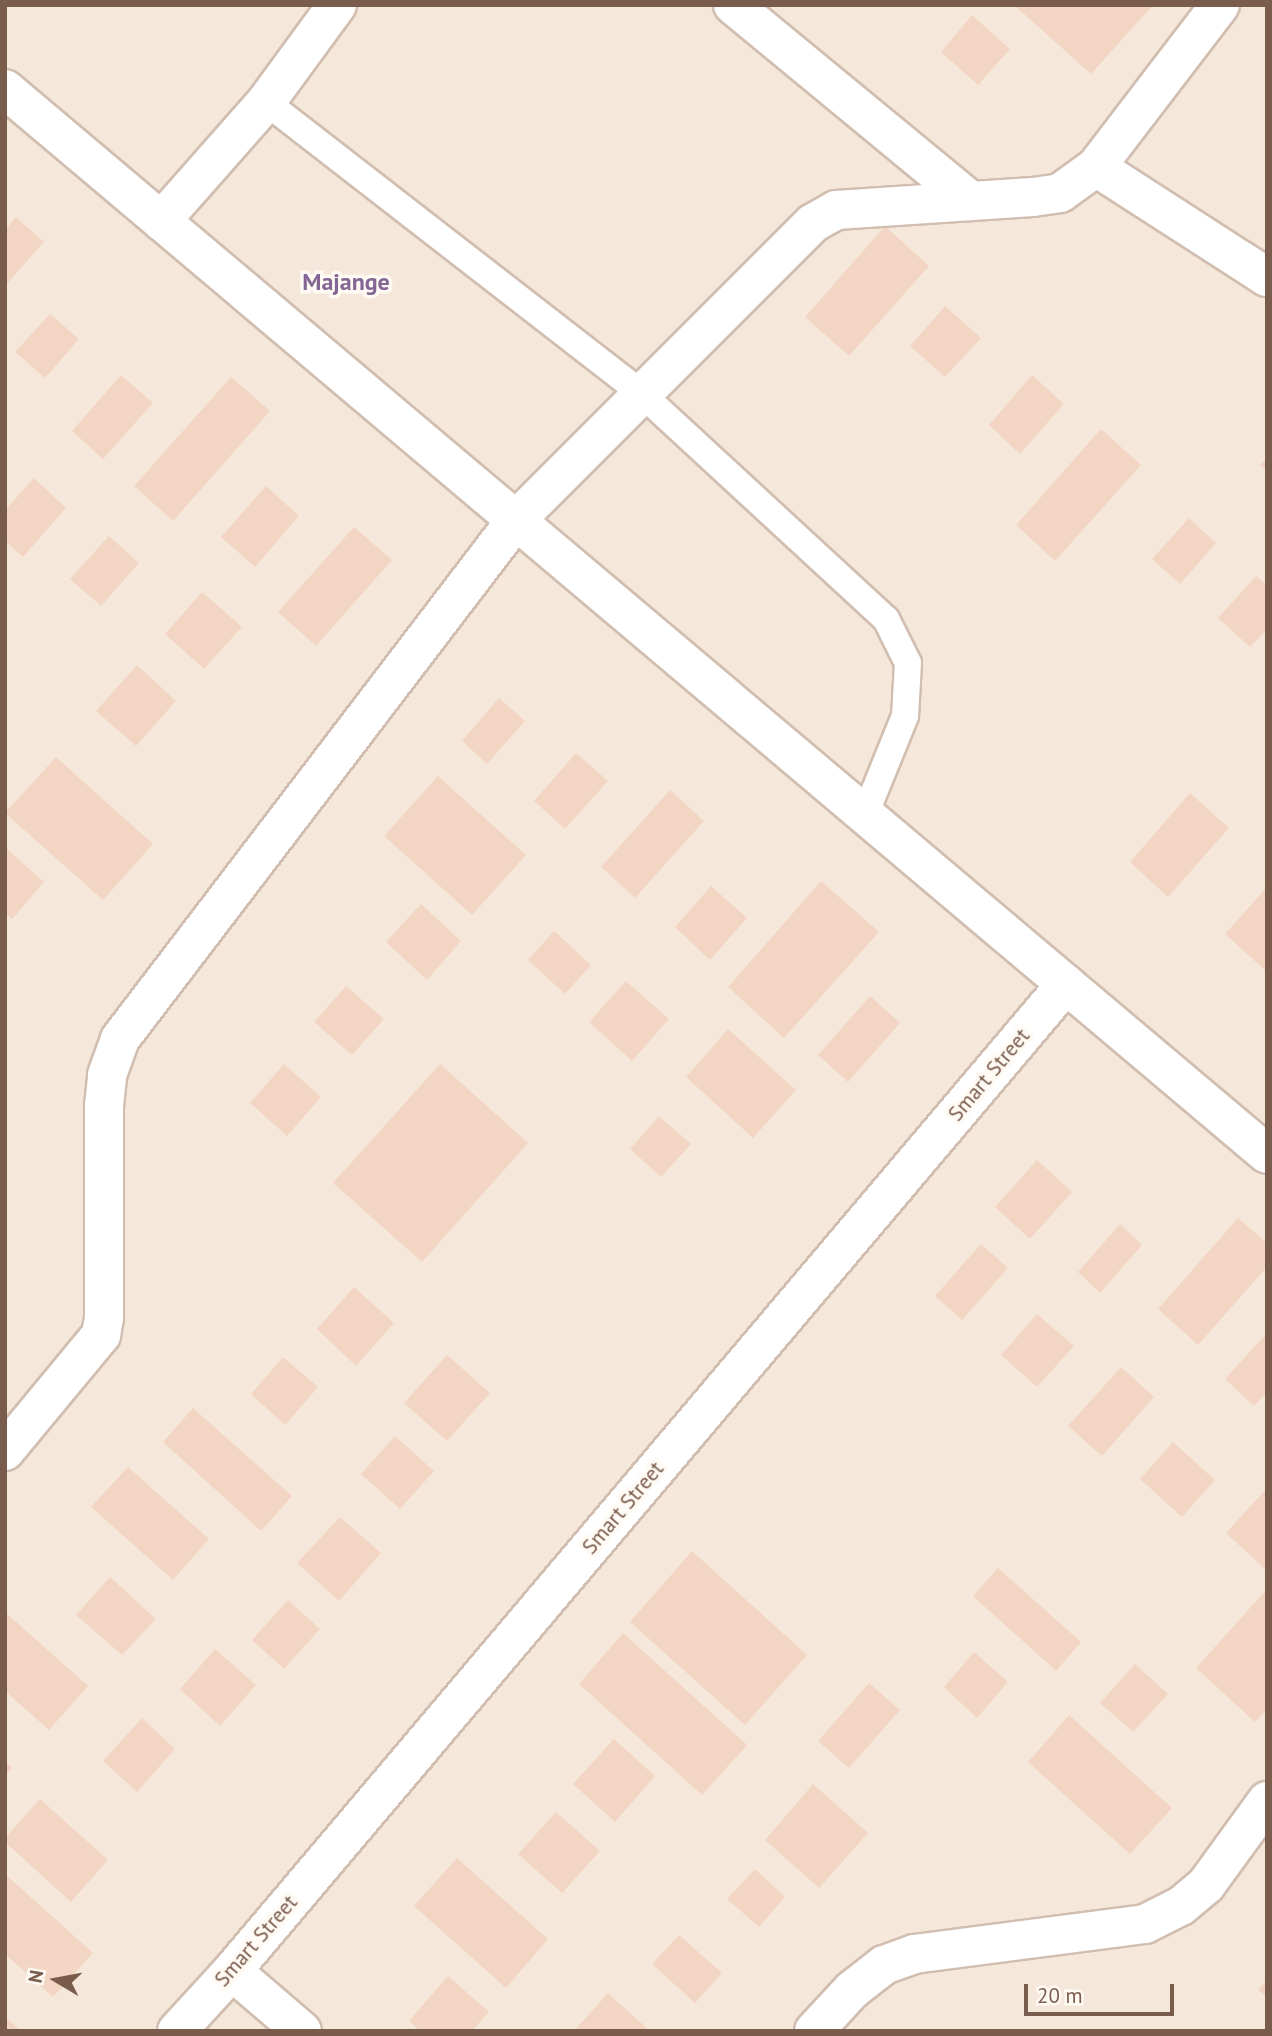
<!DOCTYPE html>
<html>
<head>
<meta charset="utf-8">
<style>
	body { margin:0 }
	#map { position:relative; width:1272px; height:2036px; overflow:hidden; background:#fdf6ec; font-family:"PT Sans",sans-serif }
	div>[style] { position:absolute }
	.residential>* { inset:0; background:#f5e8da }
	.building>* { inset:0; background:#f3d5c3 }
	.roads { filter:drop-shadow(2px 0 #d1beb0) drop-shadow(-2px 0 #d1beb0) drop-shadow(0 2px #d1beb0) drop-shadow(0 -2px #d1beb0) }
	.service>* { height:26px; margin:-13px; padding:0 13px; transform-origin:13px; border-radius:13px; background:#fff }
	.minor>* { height:38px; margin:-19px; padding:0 19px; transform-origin:19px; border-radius:19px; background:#fff }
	span { translate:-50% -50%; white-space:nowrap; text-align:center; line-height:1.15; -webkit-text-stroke:7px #fffaf3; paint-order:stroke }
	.street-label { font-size:21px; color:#7a5c4d }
	.quarter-label { font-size:24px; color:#846695; font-weight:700 }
	.frame { position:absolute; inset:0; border:7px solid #7a5c4d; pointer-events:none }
	.north { position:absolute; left:21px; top:1945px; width:70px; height:70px; -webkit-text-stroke:5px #fffaf3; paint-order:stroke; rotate:280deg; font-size:19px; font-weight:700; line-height:28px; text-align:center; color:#7a5c4d }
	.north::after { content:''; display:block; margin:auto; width:24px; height:32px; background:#7a5c4d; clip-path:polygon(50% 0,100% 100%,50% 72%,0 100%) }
	.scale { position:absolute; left:1024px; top:1984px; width:150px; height:32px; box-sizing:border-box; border:4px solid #7a5c4d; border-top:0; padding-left:9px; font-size:21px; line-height:24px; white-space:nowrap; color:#7a5c4d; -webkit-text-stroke:5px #fffaf3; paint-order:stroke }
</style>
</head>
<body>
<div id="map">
	<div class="residential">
		<div style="clip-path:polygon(5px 5px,1267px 5px,1267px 2031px,5px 2031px)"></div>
	</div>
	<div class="building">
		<div style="clip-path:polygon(1014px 5px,1153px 5px,1091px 74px)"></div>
		<div style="clip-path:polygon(972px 15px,1010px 49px,978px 85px,941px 52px)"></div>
		<div style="clip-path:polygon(16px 217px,44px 242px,5px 286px,5px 230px)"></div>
		<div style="clip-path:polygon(885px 226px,929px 266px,849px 356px,805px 317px)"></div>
		<div style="clip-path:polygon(945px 306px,981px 338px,945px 377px,910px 346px)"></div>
		<div style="clip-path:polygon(50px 314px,79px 339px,45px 378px,15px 352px)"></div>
		<div style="clip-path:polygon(121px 375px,153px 403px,103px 459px,72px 431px)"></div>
		<div style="clip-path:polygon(1032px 375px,1064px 404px,1020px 454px,989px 425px)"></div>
		<div style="clip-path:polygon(231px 377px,270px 411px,173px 521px,134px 486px)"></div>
		<div style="clip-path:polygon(1101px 429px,1141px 465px,1055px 561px,1016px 525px)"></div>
		<div style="clip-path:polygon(1267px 457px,1267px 471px,1260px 465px)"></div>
		<div style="clip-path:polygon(34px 478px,66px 508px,23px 557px,5px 541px,5px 510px)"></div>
		<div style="clip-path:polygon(266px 486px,299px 516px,255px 567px,221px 537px)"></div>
		<div style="clip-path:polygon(1189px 518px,1216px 543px,1180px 584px,1152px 559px)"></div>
		<div style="clip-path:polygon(354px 527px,392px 560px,316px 646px,278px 612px)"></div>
		<div style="clip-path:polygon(109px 536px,139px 563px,101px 606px,70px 579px)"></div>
		<div style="clip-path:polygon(1256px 576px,1267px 585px,1267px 629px,1250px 647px,1218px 618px)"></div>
		<div style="clip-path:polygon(202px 592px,242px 627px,204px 669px,165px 634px)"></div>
		<div style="clip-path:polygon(137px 665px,176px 701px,136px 746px,96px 711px)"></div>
		<div style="clip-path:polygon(499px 698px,525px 721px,487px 764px,462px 741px)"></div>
		<div style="clip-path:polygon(576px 753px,608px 781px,565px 829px,534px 801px)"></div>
		<div style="clip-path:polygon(56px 757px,153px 844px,103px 900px,5px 813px)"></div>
		<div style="clip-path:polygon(438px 776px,526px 855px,472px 915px,384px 836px)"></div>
		<div style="clip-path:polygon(670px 790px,704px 821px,635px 898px,601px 867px)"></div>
		<div style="clip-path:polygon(1190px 793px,1229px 828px,1168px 897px,1130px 862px)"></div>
		<div style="clip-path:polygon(5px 847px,44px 882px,12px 919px,5px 913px)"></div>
		<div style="clip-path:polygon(821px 881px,879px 932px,784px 1038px,728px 987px)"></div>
		<div style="clip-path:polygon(711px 886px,747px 918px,710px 960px,675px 927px)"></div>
		<div style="clip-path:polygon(1267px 887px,1267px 972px,1225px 934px)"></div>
		<div style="clip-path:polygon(421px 904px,461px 941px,427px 980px,386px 942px)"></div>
		<div style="clip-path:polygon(554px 931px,591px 965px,565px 994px,528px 960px)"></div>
		<div style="clip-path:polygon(626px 981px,669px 1019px,632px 1061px,589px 1022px)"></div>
		<div style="clip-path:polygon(346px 986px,384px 1019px,352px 1055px,314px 1022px)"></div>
		<div style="clip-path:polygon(870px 996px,900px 1023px,848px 1082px,818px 1055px)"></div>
		<div style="clip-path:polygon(728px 1029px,796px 1090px,753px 1138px,686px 1077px)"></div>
		<div style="clip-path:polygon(284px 1064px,321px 1097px,287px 1136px,250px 1103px)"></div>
		<div style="clip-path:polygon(440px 1064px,528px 1143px,422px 1262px,333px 1183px)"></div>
		<div style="clip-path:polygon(659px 1116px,691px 1144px,661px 1177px,630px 1149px)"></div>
		<div style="clip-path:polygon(1037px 1160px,1072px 1192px,1030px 1239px,995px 1207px)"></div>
		<div style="clip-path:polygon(1238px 1218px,1267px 1243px,1267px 1267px,1198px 1345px,1158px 1309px)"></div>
		<div style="clip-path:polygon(1120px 1224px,1142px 1245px,1100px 1293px,1078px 1272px)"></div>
		<div style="clip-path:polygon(981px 1244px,1008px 1268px,962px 1320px,935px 1296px)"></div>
		<div style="clip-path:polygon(354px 1287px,394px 1323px,356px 1366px,317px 1329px)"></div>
		<div style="clip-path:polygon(1037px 1314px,1074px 1346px,1037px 1387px,1001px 1355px)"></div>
		<div style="clip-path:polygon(1267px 1333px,1267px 1392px,1254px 1406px,1225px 1379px)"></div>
		<div style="clip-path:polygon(447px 1355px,490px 1393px,447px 1441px,404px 1403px)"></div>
		<div style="clip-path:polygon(283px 1357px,318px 1387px,285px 1425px,251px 1394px)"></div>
		<div style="clip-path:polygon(1121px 1367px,1154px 1397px,1102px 1456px,1068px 1426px)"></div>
		<div style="clip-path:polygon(193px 1408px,292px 1496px,261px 1531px,163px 1442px)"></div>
		<div style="clip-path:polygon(395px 1436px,434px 1471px,400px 1509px,361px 1474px)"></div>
		<div style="clip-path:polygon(1173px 1442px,1215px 1480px,1182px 1517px,1140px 1479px)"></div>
		<div style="clip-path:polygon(128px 1467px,209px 1539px,173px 1580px,91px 1507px)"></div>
		<div style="clip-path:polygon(1267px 1488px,1267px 1571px,1226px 1533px)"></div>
		<div style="clip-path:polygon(340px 1517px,381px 1553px,339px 1601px,297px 1563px)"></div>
		<div style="clip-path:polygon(692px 1551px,807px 1655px,745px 1725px,630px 1622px)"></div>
		<div style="clip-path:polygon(998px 1568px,1081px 1642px,1056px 1671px,973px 1596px)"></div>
		<div style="clip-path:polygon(110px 1577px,156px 1619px,122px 1655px,76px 1615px)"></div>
		<div style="clip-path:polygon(1267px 1589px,1267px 1709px,1255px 1722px,1196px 1668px)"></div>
		<div style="clip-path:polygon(288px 1600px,320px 1629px,284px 1669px,252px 1640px)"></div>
		<div style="clip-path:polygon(5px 1612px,88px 1686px,49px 1730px,5px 1691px)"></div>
		<div style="clip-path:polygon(623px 1633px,747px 1745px,702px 1795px,579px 1684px)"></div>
		<div style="clip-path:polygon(215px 1649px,256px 1685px,220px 1726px,180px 1689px)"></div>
		<div style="clip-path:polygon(974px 1652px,1008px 1682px,977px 1718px,944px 1687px)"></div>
		<div style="clip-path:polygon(1135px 1664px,1168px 1694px,1133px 1732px,1100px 1703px)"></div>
		<div style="clip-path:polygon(869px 1683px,900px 1710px,849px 1768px,818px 1741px)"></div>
		<div style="clip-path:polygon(1069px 1715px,1172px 1808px,1130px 1854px,1028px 1762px)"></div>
		<div style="clip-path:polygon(142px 1718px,175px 1749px,137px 1792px,103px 1761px)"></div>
		<div style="clip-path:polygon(614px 1739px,655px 1776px,615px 1822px,573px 1784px)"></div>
		<div style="clip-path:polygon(5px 1761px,12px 1768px,5px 1776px)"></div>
		<div style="clip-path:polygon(813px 1784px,868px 1833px,819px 1888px,765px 1840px)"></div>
		<div style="clip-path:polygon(40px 1799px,108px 1860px,71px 1902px,5px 1842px,5px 1838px)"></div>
		<div style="clip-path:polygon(556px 1812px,600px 1851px,562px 1893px,518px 1854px)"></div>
		<div style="clip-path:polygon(457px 1858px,548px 1939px,506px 1988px,414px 1906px)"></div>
		<div style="clip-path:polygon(755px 1869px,785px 1897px,759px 1927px,727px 1899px)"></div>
		<div style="clip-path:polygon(5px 1874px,93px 1953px,53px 1997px,5px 1954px)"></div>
		<div style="clip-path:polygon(679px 1935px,722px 1973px,695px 2003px,652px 1964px)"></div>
		<div style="clip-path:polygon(448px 1976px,489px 2012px,472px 2031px,420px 2031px,409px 2021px)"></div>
		<div style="clip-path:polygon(1267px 1980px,1267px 1997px,1258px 1990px)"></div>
		<div style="clip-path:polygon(608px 1993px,650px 2031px,574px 2031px)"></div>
		<div style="clip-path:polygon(5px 2017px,21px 2031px,5px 2031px)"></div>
	</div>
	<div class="roads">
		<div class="service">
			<div style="left:266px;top:102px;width:476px;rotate:37.8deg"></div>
			<div style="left:642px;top:394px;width:332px;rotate:42.7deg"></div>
			<div style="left:886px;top:619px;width:49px;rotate:63.4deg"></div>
			<div style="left:908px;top:663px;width:53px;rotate:93.2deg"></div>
			<div style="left:905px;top:716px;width:109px;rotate:112.1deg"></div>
		</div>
		<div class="minor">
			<div style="left:733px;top:5px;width:308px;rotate:39.5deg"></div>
			<div style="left:5px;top:89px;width:1651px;rotate:40.16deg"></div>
			<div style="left:1096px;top:167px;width:203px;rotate:32.8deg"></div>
			<div style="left:161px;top:221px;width:159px;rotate:-48.6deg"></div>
			<div style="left:266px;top:102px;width:120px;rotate:-53.8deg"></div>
			<div style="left:5px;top:1451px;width:151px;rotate:-50.4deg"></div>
			<div style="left:101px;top:1335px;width:17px;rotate:-80deg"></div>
			<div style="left:104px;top:1318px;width:212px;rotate:-90deg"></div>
			<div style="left:104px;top:1106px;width:31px;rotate:-84deg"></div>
			<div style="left:107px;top:1075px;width:38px;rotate:-70deg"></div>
			<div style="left:120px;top:1039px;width:653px;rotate:-52.66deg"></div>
			<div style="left:516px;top:520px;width:420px;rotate:-45deg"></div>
			<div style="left:813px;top:223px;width:26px;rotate:-29deg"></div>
			<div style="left:836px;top:210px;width:197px;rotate:-3.8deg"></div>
			<div style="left:1033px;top:197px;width:27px;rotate:-8deg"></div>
			<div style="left:1060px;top:193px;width:44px;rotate:-35.8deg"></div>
			<div style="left:1096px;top:167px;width:204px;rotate:-52.6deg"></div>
			<div style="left:232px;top:1971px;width:92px;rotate:40.6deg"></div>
			<div style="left:177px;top:2031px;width:81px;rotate:-47.5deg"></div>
			<div style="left:232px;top:1971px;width:1292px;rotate:-49.8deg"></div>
			<div style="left:814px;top:2031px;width:56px;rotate:-47.2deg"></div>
			<div style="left:852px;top:1990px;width:41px;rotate:-38deg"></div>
			<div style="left:884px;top:1965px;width:32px;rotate:-20deg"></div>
			<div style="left:914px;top:1954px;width:233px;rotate:-7.4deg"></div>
			<div style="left:1145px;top:1924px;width:40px;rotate:-26.6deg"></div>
			<div style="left:1181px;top:1906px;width:33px;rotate:-40deg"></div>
			<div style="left:1206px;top:1885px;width:104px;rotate:-54deg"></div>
		</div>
	</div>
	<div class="street-label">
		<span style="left:989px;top:1075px;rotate:-50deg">Smart Street</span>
		<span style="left:623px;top:1508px;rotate:-50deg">Smart Street</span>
		<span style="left:256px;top:1941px;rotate:-49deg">Smart Street</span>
	</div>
	<div class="quarter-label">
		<span style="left:346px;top:282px">Majange</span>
	</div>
	<div class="frame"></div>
	<div class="north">N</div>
	<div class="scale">20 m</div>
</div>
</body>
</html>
